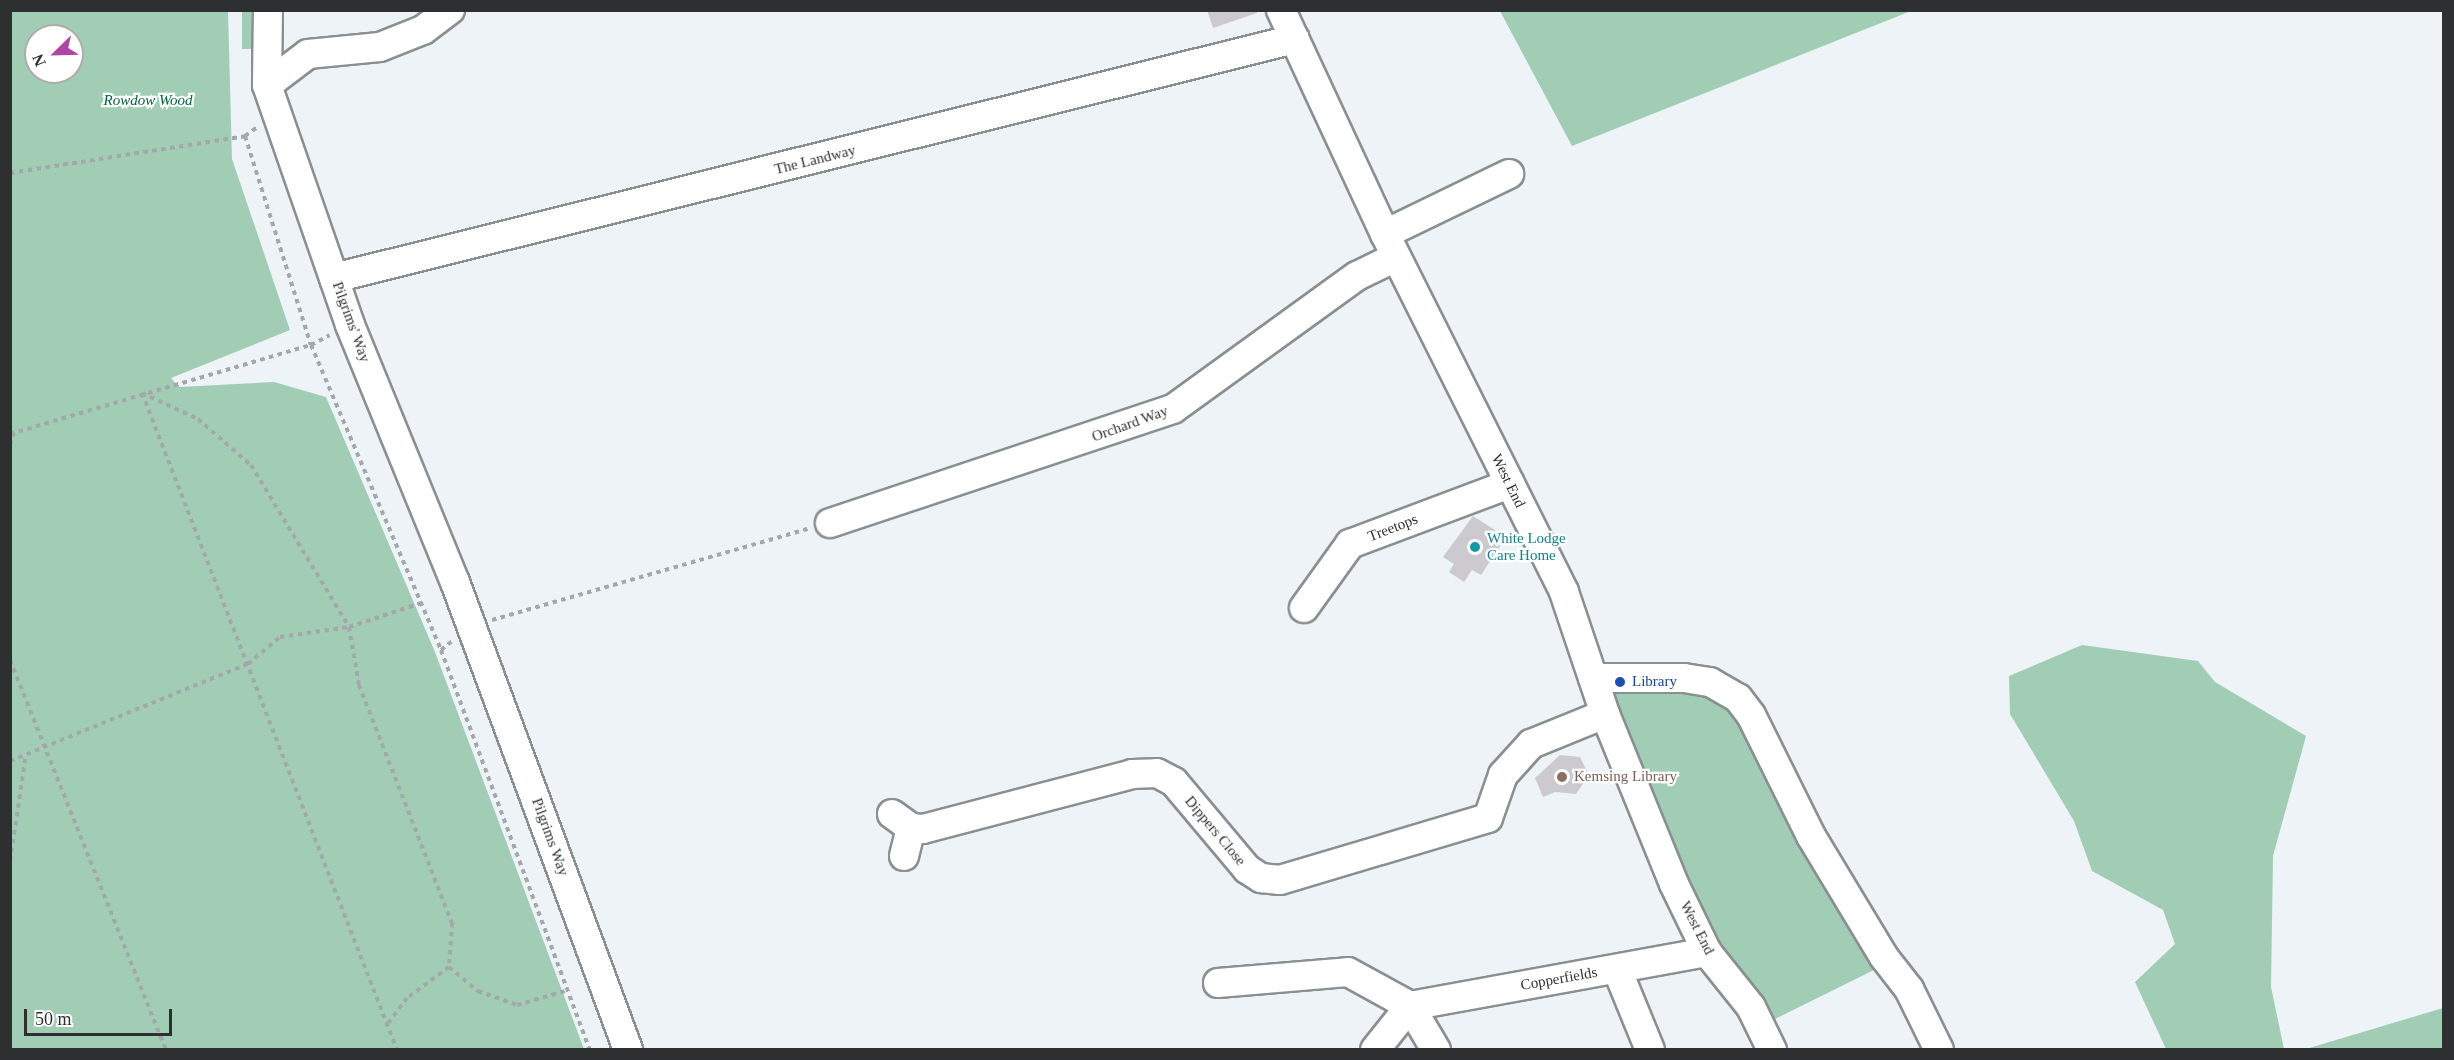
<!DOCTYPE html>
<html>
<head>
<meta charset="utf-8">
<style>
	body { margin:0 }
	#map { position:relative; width:2454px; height:1060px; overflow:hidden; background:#eef3f7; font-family:Georgia,serif }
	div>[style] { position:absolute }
	.green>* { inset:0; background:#a1cdb4 }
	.building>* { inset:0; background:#cccacf }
	.path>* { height:4px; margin-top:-2px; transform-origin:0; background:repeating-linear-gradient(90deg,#a4a8ab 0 4.5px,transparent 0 9px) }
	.roads { filter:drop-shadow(2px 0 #8a8f92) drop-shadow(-2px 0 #8a8f92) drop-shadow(0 2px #8a8f92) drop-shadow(0 -2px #8a8f92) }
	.minor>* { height:28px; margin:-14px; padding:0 14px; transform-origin:14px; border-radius:14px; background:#fff }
	.dots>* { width:16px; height:16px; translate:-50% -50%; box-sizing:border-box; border:3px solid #fff; border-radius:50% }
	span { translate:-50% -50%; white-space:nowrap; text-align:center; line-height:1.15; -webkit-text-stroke:4.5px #fff; paint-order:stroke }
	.park-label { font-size:15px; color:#00643f; font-style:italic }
	.street-label { font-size:15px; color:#2d2f30 }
	.culture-label { font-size:15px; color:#0d838f }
	.left { translate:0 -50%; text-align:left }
	.transit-label { font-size:15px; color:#164399 }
	.education-label { font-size:15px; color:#785e54 }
	.frame { position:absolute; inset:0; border:12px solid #2d2f30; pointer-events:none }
	.north { position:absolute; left:24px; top:24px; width:60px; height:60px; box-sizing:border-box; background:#fff; border:2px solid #abacac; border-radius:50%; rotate:247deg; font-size:16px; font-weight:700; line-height:24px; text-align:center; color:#2d2f30 }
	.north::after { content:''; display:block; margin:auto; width:21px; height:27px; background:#b145a5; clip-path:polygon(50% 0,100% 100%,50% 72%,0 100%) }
	.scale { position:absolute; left:24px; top:1009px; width:148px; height:27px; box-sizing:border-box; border:3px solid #2d2f30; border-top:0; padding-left:8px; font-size:18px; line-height:21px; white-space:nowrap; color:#2d2f30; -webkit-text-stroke:4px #fff; paint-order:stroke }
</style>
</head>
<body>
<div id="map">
	<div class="green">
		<div style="clip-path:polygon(evenodd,10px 11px,228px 11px,232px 159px,290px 330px,171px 378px,179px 387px,274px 382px,326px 397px,435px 652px,584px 1049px,11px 1049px,10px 11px,36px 36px,72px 36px,72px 72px,36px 72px,36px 36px)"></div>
		<div style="clip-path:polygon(242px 11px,253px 11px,252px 49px,242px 49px)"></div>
		<div style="clip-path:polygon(1500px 11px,1911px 11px,1572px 146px)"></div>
		<div style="clip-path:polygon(2082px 645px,2198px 661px,2215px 682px,2306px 736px,2273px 856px,2271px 987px,2284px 1049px,2166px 1049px,2135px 982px,2175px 944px,2163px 910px,2092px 871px,2074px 821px,2010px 714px,2009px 676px)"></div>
		<div style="clip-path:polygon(1610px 685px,1713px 689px,1744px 713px,1882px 966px,1775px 1019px,1697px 909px)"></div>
		<div style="clip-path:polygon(2443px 1008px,2443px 1049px,2306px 1049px)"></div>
	</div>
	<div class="building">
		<div style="clip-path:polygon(1207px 10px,1256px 10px,1257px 13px,1213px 28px)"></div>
		<div style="clip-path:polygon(1473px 516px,1506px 537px,1481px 575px,1472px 570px,1464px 582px,1449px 572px,1454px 564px,1443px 557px)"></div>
		<div style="clip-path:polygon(1560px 755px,1580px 757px,1589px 775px,1576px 794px,1555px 792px,1543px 797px,1535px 778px)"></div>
	</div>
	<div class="path">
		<div style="left:245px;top:136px;width:219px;rotate:72.5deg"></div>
		<div style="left:311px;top:345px;width:332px;rotate:66.9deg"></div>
		<div style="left:441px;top:650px;width:427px;rotate:69.6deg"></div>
		<div style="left:10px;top:173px;width:238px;rotate:-8.9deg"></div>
		<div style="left:245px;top:136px;width:17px;rotate:-36deg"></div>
		<div style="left:142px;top:393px;width:62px;rotate:24.9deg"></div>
		<div style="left:198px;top:419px;width:70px;rotate:41deg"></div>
		<div style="left:251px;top:465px;width:189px;rotate:58.8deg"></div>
		<div style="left:349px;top:627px;width:59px;rotate:80.2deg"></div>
		<div style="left:359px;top:685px;width:256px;rotate:68.7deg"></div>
		<div style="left:452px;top:923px;width:44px;rotate:93.9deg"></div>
		<div style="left:449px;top:967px;width:52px;rotate:143.6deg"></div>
		<div style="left:407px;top:998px;width:31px;rotate:127deg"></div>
		<div style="left:142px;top:393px;width:705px;rotate:68.79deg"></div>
		<div style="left:10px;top:434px;width:314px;rotate:-16.5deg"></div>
		<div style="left:311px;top:345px;width:21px;rotate:-28deg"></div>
		<div style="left:10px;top:445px;width:13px;rotate:-72deg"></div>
		<div style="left:492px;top:620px;width:329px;rotate:-16.1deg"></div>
		<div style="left:441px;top:650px;width:14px;rotate:-39deg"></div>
		<div style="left:10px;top:660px;width:420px;rotate:68.2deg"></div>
		<div style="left:10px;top:761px;width:257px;rotate:-22.2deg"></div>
		<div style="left:248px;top:664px;width:42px;rotate:-40.2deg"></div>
		<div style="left:280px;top:637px;width:70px;rotate:-8.2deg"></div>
		<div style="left:349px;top:627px;width:76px;rotate:-18.4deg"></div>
		<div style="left:10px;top:861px;width:108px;rotate:-81.5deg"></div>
		<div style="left:449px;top:967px;width:38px;rotate:40deg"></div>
		<div style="left:478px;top:991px;width:41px;rotate:19.7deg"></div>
		<div style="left:517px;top:1005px;width:54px;rotate:-16.1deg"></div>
	</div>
	<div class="roads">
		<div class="minor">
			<div style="left:268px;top:10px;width:75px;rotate:90.8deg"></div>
			<div style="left:267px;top:85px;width:254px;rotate:70.9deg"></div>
			<div style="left:350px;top:325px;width:278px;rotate:67.8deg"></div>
			<div style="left:455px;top:582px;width:499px;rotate:69.7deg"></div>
			<div style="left:1281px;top:10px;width:247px;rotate:65.1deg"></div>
			<div style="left:1385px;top:234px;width:400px;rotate:63.4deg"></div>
			<div style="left:1564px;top:592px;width:129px;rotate:71.4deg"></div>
			<div style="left:1605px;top:714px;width:183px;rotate:67.9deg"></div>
			<div style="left:1674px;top:884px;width:76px;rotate:64.1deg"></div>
			<div style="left:1707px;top:952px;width:70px;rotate:51.3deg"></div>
			<div style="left:1751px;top:1007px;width:48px;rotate:64deg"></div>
			<div style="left:267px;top:85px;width:51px;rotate:-37.1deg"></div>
			<div style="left:308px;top:54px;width:72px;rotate:-5.6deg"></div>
			<div style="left:380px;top:47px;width:46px;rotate:-21.6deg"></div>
			<div style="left:423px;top:30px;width:34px;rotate:-37deg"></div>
			<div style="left:1385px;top:234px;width:138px;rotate:-25.8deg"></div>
			<div style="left:334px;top:278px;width:990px;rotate:-13.97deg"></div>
			<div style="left:830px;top:523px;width:361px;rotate:-18.4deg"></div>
			<div style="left:1173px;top:409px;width:227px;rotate:-35.9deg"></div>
			<div style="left:1357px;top:276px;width:43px;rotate:-26deg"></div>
			<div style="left:1304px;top:608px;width:79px;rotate:-54.3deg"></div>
			<div style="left:1350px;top:544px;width:171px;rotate:-20.6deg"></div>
			<div style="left:1593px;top:678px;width:91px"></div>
			<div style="left:1684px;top:678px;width:26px;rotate:9deg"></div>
			<div style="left:1710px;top:682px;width:32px;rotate:30deg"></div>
			<div style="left:1738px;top:698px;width:21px;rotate:53deg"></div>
			<div style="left:1751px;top:715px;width:135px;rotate:63.6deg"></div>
			<div style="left:1811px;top:836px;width:141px;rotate:58.9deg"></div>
			<div style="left:1884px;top:957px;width:41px;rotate:52deg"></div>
			<div style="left:1909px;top:989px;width:68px;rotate:63.8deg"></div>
			<div style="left:892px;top:814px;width:24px;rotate:36deg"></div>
			<div style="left:911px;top:828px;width:12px;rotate:5deg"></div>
			<div style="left:923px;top:829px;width:216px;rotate:-14.7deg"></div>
			<div style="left:1132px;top:774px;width:25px;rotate:-2deg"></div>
			<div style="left:1157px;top:773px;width:19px;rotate:28deg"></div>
			<div style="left:1174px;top:782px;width:114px;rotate:50deg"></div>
			<div style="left:1247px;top:869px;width:17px;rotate:33deg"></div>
			<div style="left:1261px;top:878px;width:19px;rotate:6deg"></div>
			<div style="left:1280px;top:880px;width:217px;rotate:-16.6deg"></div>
			<div style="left:1488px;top:818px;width:46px;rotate:-70.8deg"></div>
			<div style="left:1503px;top:775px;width:42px;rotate:-47.9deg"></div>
			<div style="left:1531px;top:744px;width:80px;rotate:-22.1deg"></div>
			<div style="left:904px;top:856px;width:29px;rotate:-76deg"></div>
			<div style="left:1617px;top:969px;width:87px;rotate:67.8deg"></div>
			<div style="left:1218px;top:983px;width:130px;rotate:-4.8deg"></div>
			<div style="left:1348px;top:972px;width:71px;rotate:28.7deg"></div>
			<div style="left:1410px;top:1006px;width:56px;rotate:128.5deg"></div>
			<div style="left:1436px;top:1050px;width:51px;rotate:-120.6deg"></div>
			<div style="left:1410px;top:1006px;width:302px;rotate:-10.3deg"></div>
		</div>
	</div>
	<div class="dots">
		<div style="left:1475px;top:547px;background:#0f9aa8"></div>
		<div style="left:1620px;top:682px;background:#1a4fb4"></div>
		<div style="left:1562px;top:777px;background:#8d6e63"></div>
	</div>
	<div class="park-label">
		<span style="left:148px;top:101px">Rowdow Wood</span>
	</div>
	<div class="street-label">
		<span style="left:815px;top:160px;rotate:-14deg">The Landway</span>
		<span style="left:351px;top:322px;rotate:70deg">Pilgrims' Way</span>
		<span style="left:1130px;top:424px;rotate:-20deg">Orchard Way</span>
		<span style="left:1508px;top:481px;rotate:64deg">West End</span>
		<span style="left:1393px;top:528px;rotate:-21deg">Treetops</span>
		<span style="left:1215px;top:831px;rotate:50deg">Dippers Close</span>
		<span style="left:550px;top:837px;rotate:70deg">Pilgrims Way</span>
		<span style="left:1697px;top:928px;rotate:63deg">West End</span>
		<span style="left:1559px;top:979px;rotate:-10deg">Copperfields</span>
	</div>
	<div class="culture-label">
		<span class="left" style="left:1487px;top:547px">White Lodge<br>Care Home</span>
	</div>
	<div class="transit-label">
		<span class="left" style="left:1632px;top:682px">Library</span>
	</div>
	<div class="education-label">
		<span class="left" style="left:1574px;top:777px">Kemsing Library</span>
	</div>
	<div class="frame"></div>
	<div class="north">N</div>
	<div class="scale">50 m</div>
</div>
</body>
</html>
